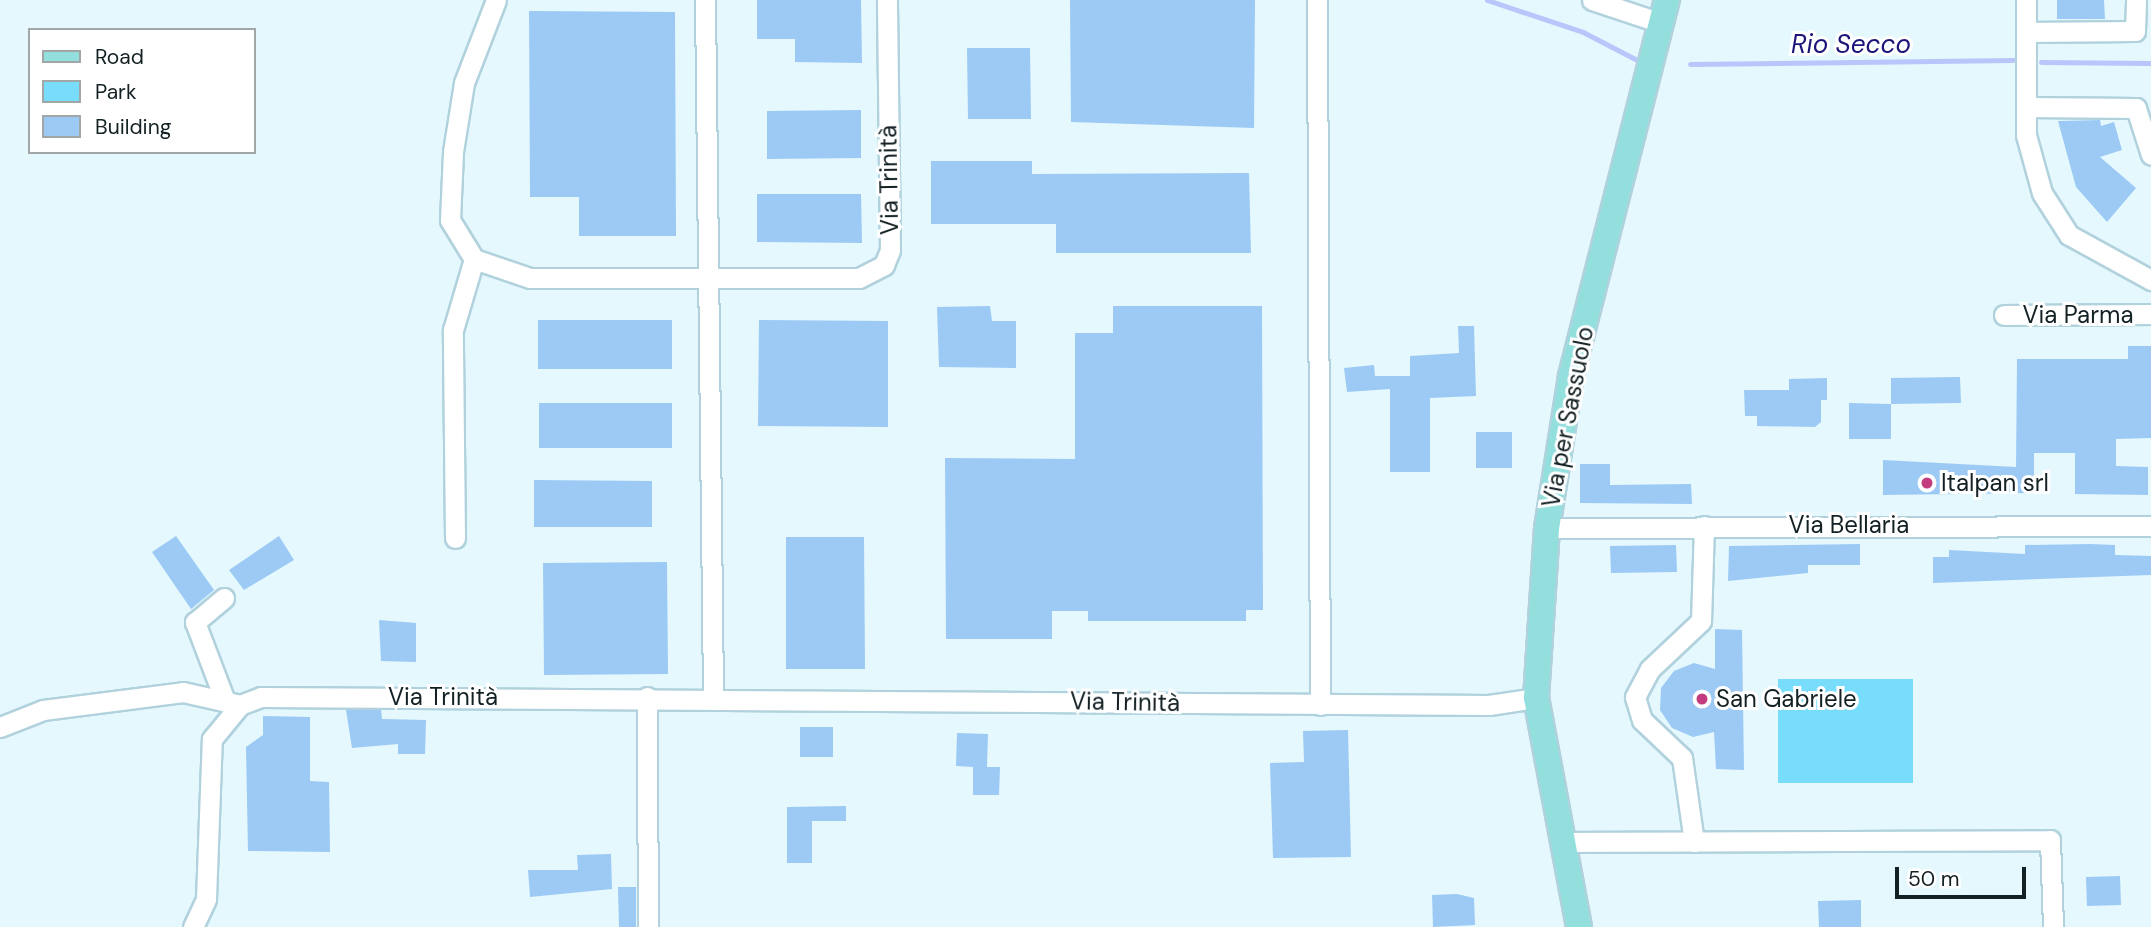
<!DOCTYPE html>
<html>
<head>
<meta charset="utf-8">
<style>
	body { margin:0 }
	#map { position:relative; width:2151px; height:927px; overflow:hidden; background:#e4f8fe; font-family:"DM Sans",sans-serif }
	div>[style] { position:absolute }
	.green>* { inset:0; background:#78ddfb }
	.stream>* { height:5px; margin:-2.5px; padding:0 2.5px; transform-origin:2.5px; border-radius:2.5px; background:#b8c6fc }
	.building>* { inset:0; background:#9ccaf5 }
	.roads { filter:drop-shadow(2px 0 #b1d2dd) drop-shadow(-2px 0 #b1d2dd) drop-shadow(0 2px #b1d2dd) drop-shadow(0 -2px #b1d2dd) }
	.minor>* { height:19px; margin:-9.5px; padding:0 9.5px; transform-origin:9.5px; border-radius:9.5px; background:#fff }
	.major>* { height:24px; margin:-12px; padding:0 12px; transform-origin:12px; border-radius:12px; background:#93dfdd }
	.dots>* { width:19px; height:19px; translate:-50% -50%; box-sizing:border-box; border:4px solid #fff; border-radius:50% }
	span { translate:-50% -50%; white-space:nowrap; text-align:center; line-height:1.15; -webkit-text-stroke:6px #fff; paint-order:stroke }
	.street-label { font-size:24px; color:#132024 }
	.poi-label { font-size:24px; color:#132024 }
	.left { translate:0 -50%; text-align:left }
	.water-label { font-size:26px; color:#1b1479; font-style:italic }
	.legend { position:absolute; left:28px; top:28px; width:228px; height:126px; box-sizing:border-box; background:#fff; border:2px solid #a1a6a7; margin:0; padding:9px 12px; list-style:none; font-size:21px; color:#132024 }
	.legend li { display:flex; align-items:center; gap:14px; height:35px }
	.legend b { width:35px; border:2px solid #a1a6a7 }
	.scale { position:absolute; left:1895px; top:867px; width:131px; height:32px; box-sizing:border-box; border:4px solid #132024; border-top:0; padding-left:9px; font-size:21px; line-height:24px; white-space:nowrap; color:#132024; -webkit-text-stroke:5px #fff; paint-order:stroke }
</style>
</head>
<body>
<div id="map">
	<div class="green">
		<div style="clip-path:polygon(1778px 679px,1913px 679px,1913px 783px,1778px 783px)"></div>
	</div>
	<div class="stream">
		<div style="left:1487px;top:0;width:101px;rotate:18.4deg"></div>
		<div style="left:1583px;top:32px;width:63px;rotate:27.4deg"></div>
		<div style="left:2041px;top:62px;width:110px;rotate:0.5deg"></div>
		<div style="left:1690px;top:64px;width:323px;rotate:-0.7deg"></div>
	</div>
	<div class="building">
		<div style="clip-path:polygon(757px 0,861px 0,862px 63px,795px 62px,795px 39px,757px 39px)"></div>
		<div style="clip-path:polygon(1070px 0,1255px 0,1254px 128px,1071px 122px)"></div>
		<div style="clip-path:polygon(2057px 0,2104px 0,2105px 19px,2057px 19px)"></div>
		<div style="clip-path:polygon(529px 11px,675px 12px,676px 236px,579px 236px,579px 197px,530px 197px)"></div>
		<div style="clip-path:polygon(967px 48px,1030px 48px,1031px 119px,968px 119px)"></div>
		<div style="clip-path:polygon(861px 110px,861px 158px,767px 159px,767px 111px)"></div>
		<div style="clip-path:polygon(2100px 120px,2101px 126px,2114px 122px,2122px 150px,2100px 157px,2136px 188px,2107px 222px,2076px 187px,2058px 121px)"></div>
		<div style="clip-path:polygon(931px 161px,1032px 161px,1032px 174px,1249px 173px,1251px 253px,1056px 253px,1056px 224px,931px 224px)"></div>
		<div style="clip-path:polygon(757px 194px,861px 194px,862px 243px,757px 242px)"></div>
		<div style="clip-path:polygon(990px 306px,992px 321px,1016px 321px,1016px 368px,939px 367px,937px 307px)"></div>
		<div style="clip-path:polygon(1113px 306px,1262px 306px,1263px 610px,1246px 610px,1246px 621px,1088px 621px,1088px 611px,1052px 611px,1052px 639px,946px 639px,945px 458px,1075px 459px,1075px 333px,1113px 333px)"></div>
		<div style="clip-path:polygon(538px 320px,672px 320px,672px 369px,538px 369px)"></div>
		<div style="clip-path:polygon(759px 320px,888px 321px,888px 427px,758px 426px)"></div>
		<div style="clip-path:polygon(1458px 326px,1474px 326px,1476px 396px,1430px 398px,1430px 472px,1390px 472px,1390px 389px,1347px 392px,1344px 368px,1374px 365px,1375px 376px,1410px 376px,1410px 356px,1459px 353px)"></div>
		<div style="clip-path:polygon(2128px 346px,2151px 346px,2151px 438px,2116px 439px,2116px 466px,2148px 467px,2148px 495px,2075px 494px,2075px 453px,2034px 453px,2034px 493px,1883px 495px,1883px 460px,2016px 467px,2017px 359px,2128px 359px)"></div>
		<div style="clip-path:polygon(1960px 377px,1961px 403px,1891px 404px,1891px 378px)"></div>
		<div style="clip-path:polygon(1827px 378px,1827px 400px,1821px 400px,1821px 422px,1815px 427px,1757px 426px,1757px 416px,1745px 416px,1744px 390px,1789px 390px,1789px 379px)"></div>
		<div style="clip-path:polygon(539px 403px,672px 403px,672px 448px,539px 448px)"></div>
		<div style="clip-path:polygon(1849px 403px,1891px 404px,1891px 439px,1849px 439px)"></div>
		<div style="clip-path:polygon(1476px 432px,1512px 432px,1512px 468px,1476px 468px)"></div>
		<div style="clip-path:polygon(1580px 464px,1610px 464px,1610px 485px,1691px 484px,1692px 504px,1580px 503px)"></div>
		<div style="clip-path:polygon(534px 480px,652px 481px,652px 527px,534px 527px)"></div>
		<div style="clip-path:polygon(176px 536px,214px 590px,191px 609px,152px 552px)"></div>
		<div style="clip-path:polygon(279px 536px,294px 560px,244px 590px,229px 570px)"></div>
		<div style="clip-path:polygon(786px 537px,864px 537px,865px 669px,786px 669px)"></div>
		<div style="clip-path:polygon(1860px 544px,1860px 565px,1808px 565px,1808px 573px,1728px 581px,1729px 546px)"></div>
		<div style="clip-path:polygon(2090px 544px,2115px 545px,2115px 555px,2151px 556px,2151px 575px,1933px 583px,1933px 557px,1949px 557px,1949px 550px,2025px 554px,2025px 545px)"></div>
		<div style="clip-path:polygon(1676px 545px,1677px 572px,1611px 573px,1610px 546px)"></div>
		<div style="clip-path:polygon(667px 562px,668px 674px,544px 675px,543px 563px)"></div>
		<div style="clip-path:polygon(379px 620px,416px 623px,416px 662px,381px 661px)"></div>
		<div style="clip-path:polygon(1715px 629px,1742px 630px,1744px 770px,1716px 769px,1714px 732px,1693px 737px,1672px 728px,1660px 710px,1661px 688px,1674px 671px,1694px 663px,1715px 669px)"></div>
		<div style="clip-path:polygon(346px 710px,381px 710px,382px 719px,426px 720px,425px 754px,398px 754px,398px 744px,352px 748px)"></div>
		<div style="clip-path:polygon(263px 716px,310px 717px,310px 781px,329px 782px,330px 852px,248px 851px,246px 747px,263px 735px)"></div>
		<div style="clip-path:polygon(800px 727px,833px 727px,833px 757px,800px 757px)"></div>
		<div style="clip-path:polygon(1348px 730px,1351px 857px,1273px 858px,1270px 763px,1304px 762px,1303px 731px)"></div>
		<div style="clip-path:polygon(957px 733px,988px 734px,987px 767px,1000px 767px,999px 795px,973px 795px,973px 767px,956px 766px)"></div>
		<div style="clip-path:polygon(846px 806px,846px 821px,812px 821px,812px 863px,787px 863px,787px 807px)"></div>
		<div style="clip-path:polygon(611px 854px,612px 889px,530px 897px,528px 870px,578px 870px,577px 855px)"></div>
		<div style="clip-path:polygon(2120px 876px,2121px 905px,2087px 906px,2086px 877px)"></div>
		<div style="clip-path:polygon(618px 887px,636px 887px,636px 927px,619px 927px)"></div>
		<div style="clip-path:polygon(1457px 894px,1474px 898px,1475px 925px,1433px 927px,1432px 895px)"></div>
		<div style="clip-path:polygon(1861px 900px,1861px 927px,1819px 927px,1818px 901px)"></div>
	</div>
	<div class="roads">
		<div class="minor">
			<div style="left:496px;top:0;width:89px;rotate:111.1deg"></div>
			<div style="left:464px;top:83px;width:70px;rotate:99.1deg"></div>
			<div style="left:453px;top:152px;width:68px;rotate:92.5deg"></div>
			<div style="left:450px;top:220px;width:46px;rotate:58.4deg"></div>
			<div style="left:474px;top:259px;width:59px;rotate:18.7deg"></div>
			<div style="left:530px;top:278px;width:329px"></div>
			<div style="left:859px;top:278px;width:28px;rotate:-27deg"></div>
			<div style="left:884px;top:265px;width:16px;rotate:-68deg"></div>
			<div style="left:890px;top:250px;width:250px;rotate:-90.7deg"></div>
			<div style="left:705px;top:0;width:698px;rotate:89.34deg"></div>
			<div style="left:1317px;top:0;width:705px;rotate:89.76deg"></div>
			<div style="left:1592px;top:0;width:73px;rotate:18.4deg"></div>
			<div style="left:2026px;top:0;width:135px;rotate:90deg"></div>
			<div style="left:2026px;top:135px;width:60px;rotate:74.6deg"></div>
			<div style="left:2042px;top:193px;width:50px;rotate:57.3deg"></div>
			<div style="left:2069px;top:235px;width:94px;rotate:28.8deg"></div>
			<div style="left:2026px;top:32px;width:109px;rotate:-0.5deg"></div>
			<div style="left:2135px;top:31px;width:31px;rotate:-88deg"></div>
			<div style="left:2026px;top:107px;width:110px;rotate:0.5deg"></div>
			<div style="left:2136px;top:108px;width:49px;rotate:72.3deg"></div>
			<div style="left:2004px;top:315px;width:147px;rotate:-0.4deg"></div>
			<div style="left:1547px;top:528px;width:604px;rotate:-0.19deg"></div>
			<div style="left:455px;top:538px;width:208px;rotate:-90.6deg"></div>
			<div style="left:453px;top:330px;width:74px;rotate:-73.5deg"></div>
			<div style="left:224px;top:598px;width:38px;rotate:140deg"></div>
			<div style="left:195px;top:622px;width:85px;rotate:69.2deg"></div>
			<div style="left:647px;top:697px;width:230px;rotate:89.8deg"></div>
			<div style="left:0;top:727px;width:46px;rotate:-21.6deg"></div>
			<div style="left:43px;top:710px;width:141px;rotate:-7.3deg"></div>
			<div style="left:183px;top:692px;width:58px;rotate:12.8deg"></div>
			<div style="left:1562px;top:842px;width:488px;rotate:-0.2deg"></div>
			<div style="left:2050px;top:840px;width:87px;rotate:88deg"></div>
			<div style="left:1694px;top:842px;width:85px;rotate:-98.1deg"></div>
			<div style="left:1682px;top:758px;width:55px;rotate:-136.5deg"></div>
			<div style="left:1642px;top:720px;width:24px;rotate:-107deg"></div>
			<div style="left:1635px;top:697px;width:32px;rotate:-62deg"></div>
			<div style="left:1650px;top:669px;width:70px;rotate:-43.3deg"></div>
			<div style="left:1701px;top:621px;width:95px;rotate:-88.2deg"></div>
			<div style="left:193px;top:927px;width:31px;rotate:-65deg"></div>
			<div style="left:206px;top:899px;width:160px;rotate:-87.9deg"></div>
			<div style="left:212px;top:739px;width:44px;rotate:-50.5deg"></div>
			<div style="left:240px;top:705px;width:22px;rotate:-21deg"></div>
			<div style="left:261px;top:697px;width:1228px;rotate:0.37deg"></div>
			<div style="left:1489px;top:705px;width:48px;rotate:-8.5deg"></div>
		</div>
		<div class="major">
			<div style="left:1579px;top:927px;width:233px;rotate:-100.6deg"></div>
			<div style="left:1536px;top:698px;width:170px;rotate:-86.3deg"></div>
			<div style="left:1547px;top:528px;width:154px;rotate:-81deg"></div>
			<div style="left:1571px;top:376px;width:388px;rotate:-75.7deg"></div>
		</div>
	</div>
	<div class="dots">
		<div style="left:1927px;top:483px;background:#c23c7e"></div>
		<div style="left:1702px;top:699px;background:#c23c7e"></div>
	</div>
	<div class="street-label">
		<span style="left:889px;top:180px;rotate:-91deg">Via Trinità</span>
		<span style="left:2078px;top:315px">Via Parma</span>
		<span style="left:1568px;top:417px;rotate:-79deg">Via per Sassuolo</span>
		<span style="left:1849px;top:525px">Via Bellaria</span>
		<span style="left:443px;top:697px">Via Trinità</span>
		<span style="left:1125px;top:702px;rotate:1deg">Via Trinità</span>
	</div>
	<div class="poi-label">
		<span class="left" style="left:1941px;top:483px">Italpan srl</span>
		<span class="left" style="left:1716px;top:699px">San Gabriele</span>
	</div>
	<div class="water-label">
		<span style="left:1851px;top:45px">Rio Secco</span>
	</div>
	<ul class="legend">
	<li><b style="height:9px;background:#93dfdd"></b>Road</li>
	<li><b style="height:19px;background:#78ddfb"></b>Park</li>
	<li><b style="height:19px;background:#9ccaf5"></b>Building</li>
	</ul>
	<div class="scale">50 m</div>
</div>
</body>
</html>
